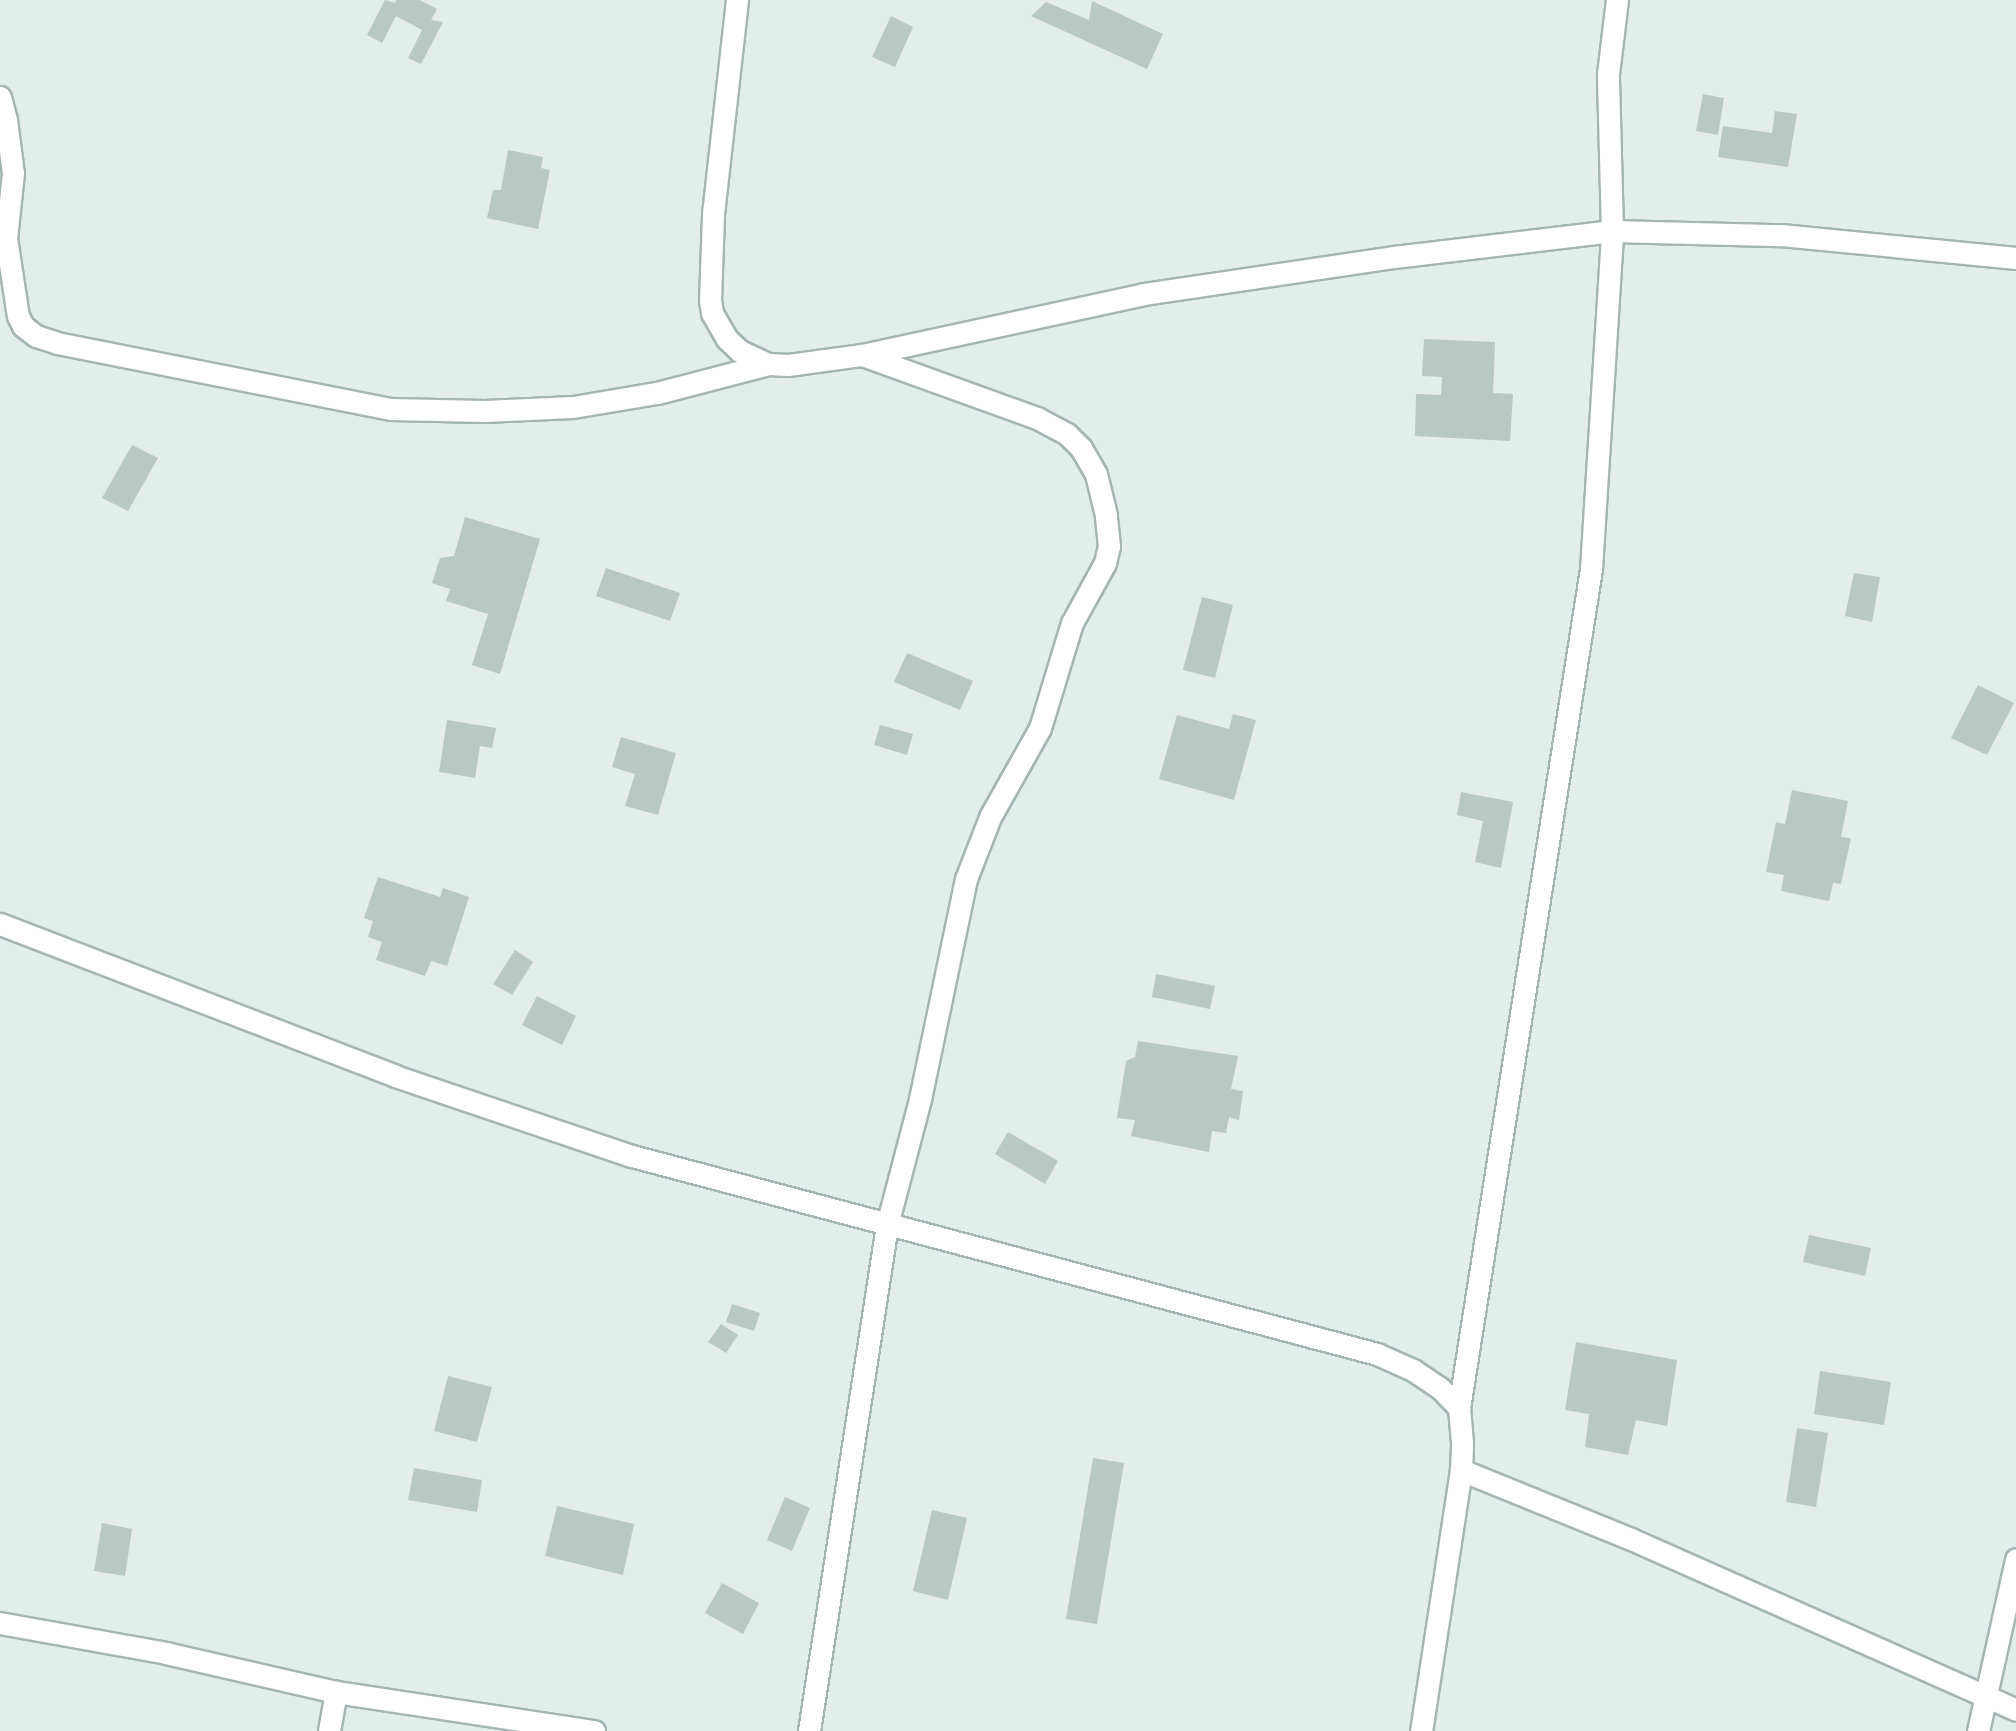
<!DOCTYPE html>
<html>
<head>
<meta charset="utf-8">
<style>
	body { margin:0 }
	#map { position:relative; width:2016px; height:1731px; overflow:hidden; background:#e3ede9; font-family:"Asap Condensed",sans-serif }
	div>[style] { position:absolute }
	.building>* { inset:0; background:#b8c8c2 }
	.roads { filter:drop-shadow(2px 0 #a5b5b1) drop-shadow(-2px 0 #a5b5b1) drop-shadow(0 2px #a5b5b1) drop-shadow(0 -2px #a5b5b1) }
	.minor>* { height:21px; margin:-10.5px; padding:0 10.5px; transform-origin:10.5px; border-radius:10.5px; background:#fff }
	span { translate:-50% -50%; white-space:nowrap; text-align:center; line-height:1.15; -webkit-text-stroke:5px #f3f9f7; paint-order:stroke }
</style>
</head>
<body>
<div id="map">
	<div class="building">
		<div style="clip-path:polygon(385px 0,395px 3px,396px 0,420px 0,437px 9px,431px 20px,443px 22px,421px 64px,408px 58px,422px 30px,396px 16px,382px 43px,367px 35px)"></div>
		<div style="clip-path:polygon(1092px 1px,1163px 34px,1147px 69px,1031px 16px,1046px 2px,1089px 20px)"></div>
		<div style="clip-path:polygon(891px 16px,913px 27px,895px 67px,872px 57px)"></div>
		<div style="clip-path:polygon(1703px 94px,1724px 98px,1718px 135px,1696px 131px)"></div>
		<div style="clip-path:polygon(1775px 111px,1797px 114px,1788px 167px,1718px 157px,1723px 126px,1772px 133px)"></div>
		<div style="clip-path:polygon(508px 150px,543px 157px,541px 168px,550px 170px,538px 229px,487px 218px,493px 190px,501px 190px)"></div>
		<div style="clip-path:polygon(1424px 339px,1495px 342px,1493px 393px,1513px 394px,1510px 441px,1415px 436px,1416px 394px,1441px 395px,1442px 377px,1422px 376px)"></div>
		<div style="clip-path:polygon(132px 445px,158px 458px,128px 511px,102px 498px)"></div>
		<div style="clip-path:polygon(465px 517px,540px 539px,500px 674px,472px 665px,488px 614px,446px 601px,450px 589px,432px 583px,440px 558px,454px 556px)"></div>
		<div style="clip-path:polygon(606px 568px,680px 593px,670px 621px,596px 596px)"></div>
		<div style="clip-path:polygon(1854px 573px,1880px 577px,1872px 622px,1845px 616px)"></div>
		<div style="clip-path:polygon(1202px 597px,1233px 605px,1215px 678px,1183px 670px)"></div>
		<div style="clip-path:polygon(907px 653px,973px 681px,960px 710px,894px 682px)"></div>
		<div style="clip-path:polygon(1978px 685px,2014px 703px,1987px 755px,1951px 738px)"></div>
		<div style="clip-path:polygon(1233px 714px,1256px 720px,1234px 800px,1159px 779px,1177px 715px,1229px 729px)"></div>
		<div style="clip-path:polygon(447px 720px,496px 728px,492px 748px,480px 746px,475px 778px,439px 772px)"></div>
		<div style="clip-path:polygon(880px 725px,913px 734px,907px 755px,874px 745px)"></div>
		<div style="clip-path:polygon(621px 737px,676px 753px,658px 815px,625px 806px,635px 774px,612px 767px)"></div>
		<div style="clip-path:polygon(1792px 790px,1848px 801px,1841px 837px,1851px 838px,1841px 884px,1833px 883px,1829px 901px,1781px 891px,1784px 875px,1766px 872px,1776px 822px,1785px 824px)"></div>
		<div style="clip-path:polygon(1461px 792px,1513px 802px,1501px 868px,1475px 862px,1483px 821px,1457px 815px)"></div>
		<div style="clip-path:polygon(378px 877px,440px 897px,443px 888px,469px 897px,447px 966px,431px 961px,425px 976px,376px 960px,382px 942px,368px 937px,373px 921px,364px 918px)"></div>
		<div style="clip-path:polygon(515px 950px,533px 962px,512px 995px,493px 984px)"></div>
		<div style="clip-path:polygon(1156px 974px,1215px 986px,1210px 1009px,1152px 997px)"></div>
		<div style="clip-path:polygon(537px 996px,576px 1016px,562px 1045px,522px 1025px)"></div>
		<div style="clip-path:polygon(1138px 1041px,1238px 1056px,1231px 1089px,1243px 1091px,1239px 1120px,1229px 1117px,1226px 1133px,1212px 1131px,1209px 1152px,1131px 1136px,1135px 1120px,1117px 1118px,1126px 1061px,1135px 1057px)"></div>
		<div style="clip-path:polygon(1008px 1132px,1058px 1161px,1045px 1184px,995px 1154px)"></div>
		<div style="clip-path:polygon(1809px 1235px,1871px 1248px,1865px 1276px,1803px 1262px)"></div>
		<div style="clip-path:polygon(732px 1304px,760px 1313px,754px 1331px,726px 1322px)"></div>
		<div style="clip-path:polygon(721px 1324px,738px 1335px,726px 1353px,708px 1342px)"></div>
		<div style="clip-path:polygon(1576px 1342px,1677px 1360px,1667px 1426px,1636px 1420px,1628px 1455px,1585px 1447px,1589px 1414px,1565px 1410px)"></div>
		<div style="clip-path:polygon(1820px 1371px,1891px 1382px,1884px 1425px,1814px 1414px)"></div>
		<div style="clip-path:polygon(448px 1376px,492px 1387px,477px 1442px,434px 1431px)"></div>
		<div style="clip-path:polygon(1797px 1428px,1828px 1433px,1816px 1507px,1786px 1502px)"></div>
		<div style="clip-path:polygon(1093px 1458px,1124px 1463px,1097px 1624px,1066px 1619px)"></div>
		<div style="clip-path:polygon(414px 1468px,482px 1480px,477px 1512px,408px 1500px)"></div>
		<div style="clip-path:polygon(785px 1497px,810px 1508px,792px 1551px,767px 1540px)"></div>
		<div style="clip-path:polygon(557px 1506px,634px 1524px,623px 1575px,545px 1556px)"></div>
		<div style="clip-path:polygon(932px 1510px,967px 1518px,948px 1600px,913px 1591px)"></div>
		<div style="clip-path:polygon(102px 1523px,132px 1529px,125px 1576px,94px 1571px)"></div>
		<div style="clip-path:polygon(722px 1583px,759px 1603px,743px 1634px,705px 1613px)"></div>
	</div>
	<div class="roads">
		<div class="minor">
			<div style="left:737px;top:0;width:216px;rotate:96.4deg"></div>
			<div style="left:713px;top:215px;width:85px;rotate:92deg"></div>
			<div style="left:710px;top:300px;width:13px;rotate:81deg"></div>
			<div style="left:712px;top:313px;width:30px;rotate:60deg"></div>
			<div style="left:727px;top:339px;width:18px;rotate:43deg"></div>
			<div style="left:740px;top:351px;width:31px;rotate:25deg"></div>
			<div style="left:768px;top:364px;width:20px;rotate:3deg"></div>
			<div style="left:788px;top:365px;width:75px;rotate:-7.7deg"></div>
			<div style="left:862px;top:355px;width:288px;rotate:-12.2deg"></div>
			<div style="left:1143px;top:294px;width:254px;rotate:-8.4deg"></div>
			<div style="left:1394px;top:257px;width:220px;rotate:-6.8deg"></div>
			<div style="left:1612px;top:231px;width:169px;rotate:1.4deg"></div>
			<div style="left:1781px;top:235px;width:236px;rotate:5.6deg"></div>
			<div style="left:0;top:97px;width:24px;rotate:75deg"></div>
			<div style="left:6px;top:120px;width:53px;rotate:82.5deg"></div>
			<div style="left:13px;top:173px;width:65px;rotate:96.1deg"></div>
			<div style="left:6px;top:238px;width:79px;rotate:81.3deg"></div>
			<div style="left:18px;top:316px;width:11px;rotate:63deg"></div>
			<div style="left:23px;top:326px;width:16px;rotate:38deg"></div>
			<div style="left:36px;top:336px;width:22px;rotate:18deg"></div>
			<div style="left:57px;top:343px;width:340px;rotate:11.2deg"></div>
			<div style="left:391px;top:409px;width:93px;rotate:1.2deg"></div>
			<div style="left:484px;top:411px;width:89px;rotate:-2.6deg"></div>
			<div style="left:573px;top:407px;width:85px;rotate:-9.5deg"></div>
			<div style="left:657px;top:393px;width:115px;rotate:-14.6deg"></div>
			<div style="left:0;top:924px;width:423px;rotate:21deg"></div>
			<div style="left:395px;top:1076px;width:250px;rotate:18.7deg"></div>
			<div style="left:632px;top:1156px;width:771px;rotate:14.88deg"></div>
			<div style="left:1377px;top:1354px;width:39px;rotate:24deg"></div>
			<div style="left:1413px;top:1370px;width:32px;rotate:34deg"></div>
			<div style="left:1440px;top:1388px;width:28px;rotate:46deg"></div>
			<div style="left:1459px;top:1408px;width:36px;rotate:85deg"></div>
			<div style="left:1462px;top:1444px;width:26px;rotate:92deg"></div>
			<div style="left:1461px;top:1470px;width:264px;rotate:98.7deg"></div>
			<div style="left:1459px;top:1408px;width:849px;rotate:-81.06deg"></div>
			<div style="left:1591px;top:569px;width:339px;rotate:-86.4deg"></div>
			<div style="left:1612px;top:231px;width:157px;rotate:-91.5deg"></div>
			<div style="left:1608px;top:74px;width:75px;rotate:-83.1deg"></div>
			<div style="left:1461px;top:1470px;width:183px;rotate:22.1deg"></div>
			<div style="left:1631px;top:1539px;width:421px;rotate:23.9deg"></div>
			<div style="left:0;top:1623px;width:169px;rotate:10.2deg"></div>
			<div style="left:166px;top:1653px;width:174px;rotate:12.9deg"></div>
			<div style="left:336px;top:1692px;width:261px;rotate:8.6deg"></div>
			<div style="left:329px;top:1731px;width:40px;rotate:-80deg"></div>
			<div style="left:809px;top:1731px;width:512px;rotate:-81.24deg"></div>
			<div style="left:887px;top:1225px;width:130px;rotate:-75.3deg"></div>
			<div style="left:920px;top:1099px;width:225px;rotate:-78.2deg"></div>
			<div style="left:966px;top:879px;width:66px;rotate:-68.8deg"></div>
			<div style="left:990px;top:817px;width:102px;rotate:-60.7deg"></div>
			<div style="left:1040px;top:728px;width:110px;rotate:-73.1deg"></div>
			<div style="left:1072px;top:623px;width:68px;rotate:-61.2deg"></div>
			<div style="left:1105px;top:563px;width:17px;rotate:-77deg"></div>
			<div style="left:1109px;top:546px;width:31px;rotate:-96deg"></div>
			<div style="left:1106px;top:515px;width:42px;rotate:-103.7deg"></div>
			<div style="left:1096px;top:474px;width:30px;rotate:-120deg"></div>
			<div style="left:1081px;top:448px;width:20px;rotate:-135deg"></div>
			<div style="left:1067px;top:434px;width:34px;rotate:-152deg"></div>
			<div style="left:1037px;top:418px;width:186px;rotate:-160.2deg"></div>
			<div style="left:1978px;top:1731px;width:176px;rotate:-77.5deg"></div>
		</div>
	</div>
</div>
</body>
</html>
